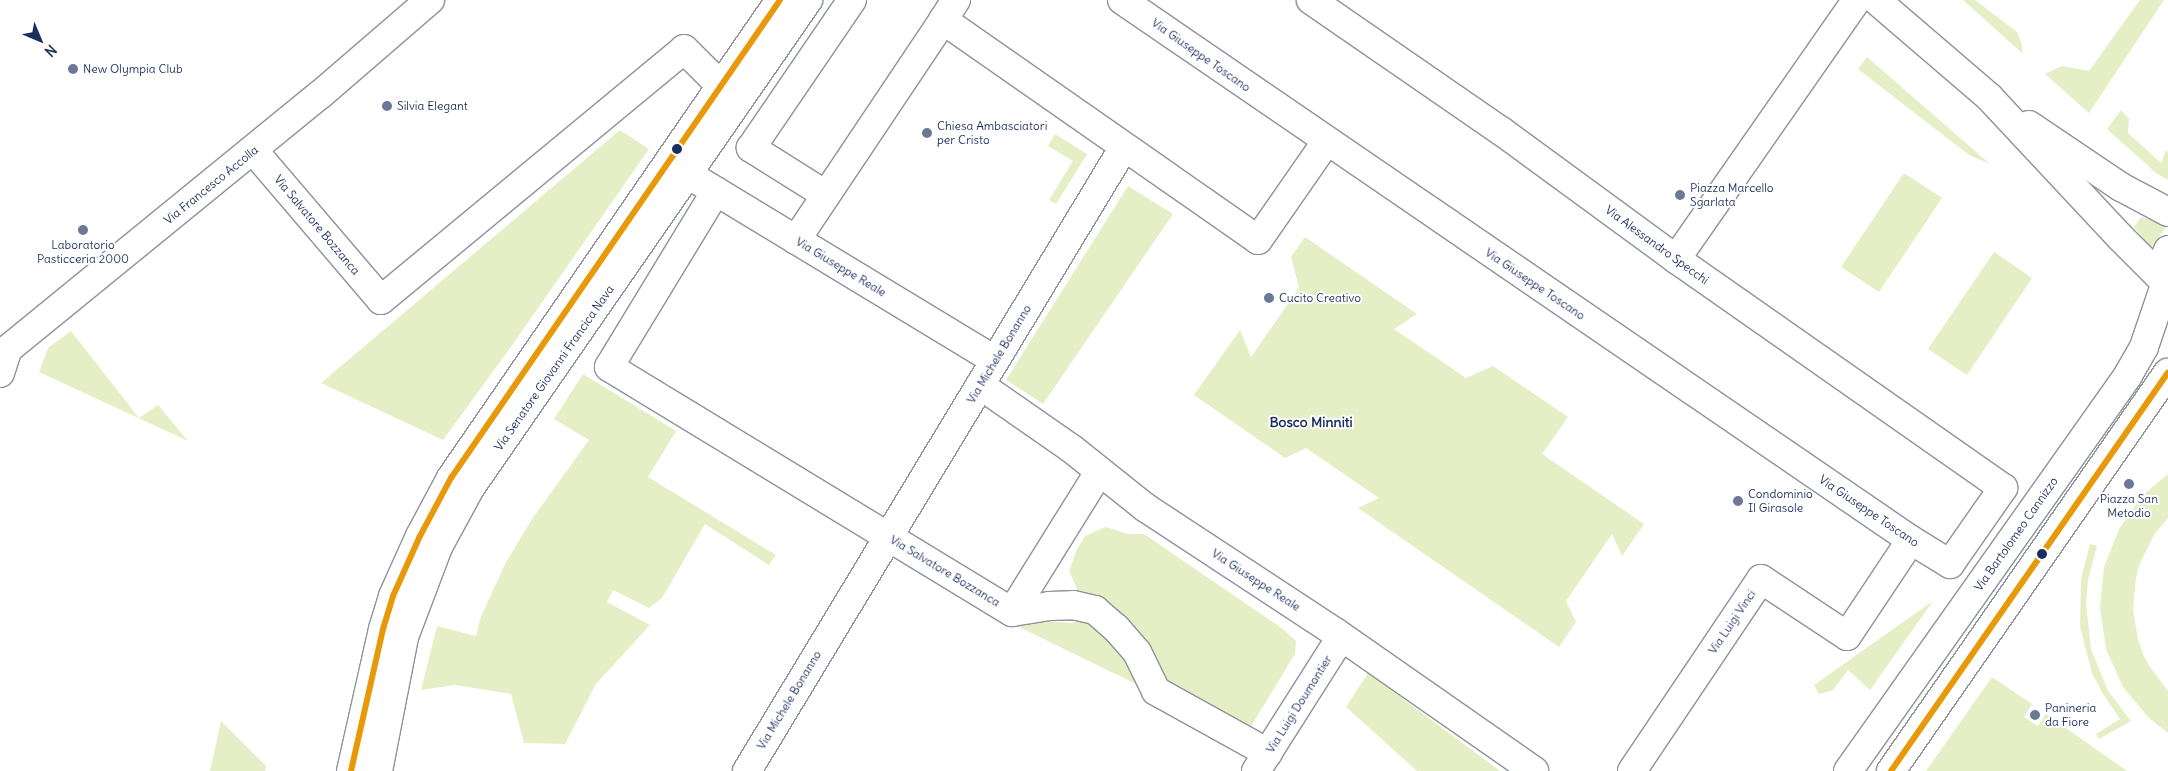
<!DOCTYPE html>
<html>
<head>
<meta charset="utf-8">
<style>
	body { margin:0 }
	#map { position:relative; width:2168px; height:771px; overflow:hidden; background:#fff; font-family:Delius,sans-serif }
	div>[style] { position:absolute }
	.green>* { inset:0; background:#e5eec4 }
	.roads { filter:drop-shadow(1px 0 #8e929a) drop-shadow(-1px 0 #8e929a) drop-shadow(0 1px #8e929a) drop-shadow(0 -1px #8e929a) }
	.minor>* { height:28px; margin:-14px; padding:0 14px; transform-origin:14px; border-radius:14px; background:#fff }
	.bus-1>* { height:6px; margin:-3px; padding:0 3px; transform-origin:3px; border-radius:3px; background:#e89909 }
	.dots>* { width:14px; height:14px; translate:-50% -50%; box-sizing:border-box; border:2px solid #fff; border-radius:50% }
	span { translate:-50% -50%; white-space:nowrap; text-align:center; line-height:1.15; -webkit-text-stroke:4px #fff; paint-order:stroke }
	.street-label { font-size:12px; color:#1b2f5e }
	.poi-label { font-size:12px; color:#1b2f5e }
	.left { translate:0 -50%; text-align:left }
	.neighbourhood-label { font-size:14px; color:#1b2f5e; font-weight:700 }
	.north { position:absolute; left:15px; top:15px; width:50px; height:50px; -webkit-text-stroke:4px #fff; paint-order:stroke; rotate:135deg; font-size:14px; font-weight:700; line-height:20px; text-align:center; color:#1b2f5e }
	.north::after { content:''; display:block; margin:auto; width:18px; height:22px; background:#1b2f5e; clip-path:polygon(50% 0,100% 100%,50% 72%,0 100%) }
</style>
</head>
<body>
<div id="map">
	<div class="green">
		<div style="clip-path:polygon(1963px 0,1975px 0,2017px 32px,2022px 45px,2022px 53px)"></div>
		<div style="clip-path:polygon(2140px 0,2164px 0,2089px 113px,2045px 74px,2062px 66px,2089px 71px)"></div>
		<div style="clip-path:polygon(1867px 57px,1990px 164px,1969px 155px,1858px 69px)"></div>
		<div style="clip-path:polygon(2121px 110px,2129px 119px,2128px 133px,2161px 163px,2166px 150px,2168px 152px,2168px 180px,2156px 173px,2107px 129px)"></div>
		<div style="clip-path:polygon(620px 130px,649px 149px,515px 341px,443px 440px,321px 383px)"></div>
		<div style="clip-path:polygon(1055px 134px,1087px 154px,1056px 204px,1049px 200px,1073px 161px,1048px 146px)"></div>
		<div style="clip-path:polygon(1904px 173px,1942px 198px,1879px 292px,1841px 267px)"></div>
		<div style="clip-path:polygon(1128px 186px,1173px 214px,1043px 404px,1006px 380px)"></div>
		<div style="clip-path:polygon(2141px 217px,2168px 225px,2153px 244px,2150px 253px,2143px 238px,2134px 227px)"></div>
		<div style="clip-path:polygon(1305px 237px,1417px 314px,1394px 329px,1466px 378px,1493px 366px,1568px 417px,1542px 454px,1644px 524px,1622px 556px,1612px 534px,1566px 601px,1576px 622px,1559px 647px,1358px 508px,1379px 498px,1306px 448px,1285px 458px,1194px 395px,1240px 330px,1251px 357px,1299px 288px,1291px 257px)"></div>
		<div style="clip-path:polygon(1994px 252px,2032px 278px,1967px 375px,1928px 349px)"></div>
		<div style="clip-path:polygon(71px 331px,139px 418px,158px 405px,188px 441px,39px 372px,48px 348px)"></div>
		<div style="clip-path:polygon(583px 374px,676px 431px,648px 477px,776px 555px,769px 565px,705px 524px,662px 598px,649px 608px,613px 590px,607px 602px,650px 625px,596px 684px,565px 744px,524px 743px,511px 694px,455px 685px,421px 690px,437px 626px,476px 636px,480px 619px,505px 564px,532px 519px,589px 440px,554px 419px)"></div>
		<div style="clip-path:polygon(2168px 474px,2168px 518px,2154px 535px,2140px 563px,2136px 578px,2133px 609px,2138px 639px,2143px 654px,2150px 667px,2168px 691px,2168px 733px,2149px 718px,2123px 687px,2106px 649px,2100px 608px,2104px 567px,2119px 529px,2143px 495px)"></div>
		<div style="clip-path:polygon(1106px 527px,1128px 534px,1144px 534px,1283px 629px,1296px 641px,1295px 654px,1250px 728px,1177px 692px,1078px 591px,1069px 571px,1076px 551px,1085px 536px)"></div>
		<div style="clip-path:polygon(2090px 544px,2097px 546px,2088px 580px,2086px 603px,2091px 649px,2108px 691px,2131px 721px,2099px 739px,2096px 734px,2120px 719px,2103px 694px,2092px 673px,2080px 627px,2081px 579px)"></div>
		<div style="clip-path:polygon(1933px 601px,1870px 690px,1848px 670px,1833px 690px,1819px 694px,1814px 685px)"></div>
		<div style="clip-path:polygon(1094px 618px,1113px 633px,1138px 685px,1015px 625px,1036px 620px,1071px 623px)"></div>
		<div style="clip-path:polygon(1368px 673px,1500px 771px,1417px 771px,1346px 707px)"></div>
		<div style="clip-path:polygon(1992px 677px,2032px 704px,2024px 717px,2038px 726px,2046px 714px,2127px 771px,1926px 771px)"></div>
		<div style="clip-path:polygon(221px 721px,266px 766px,265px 771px,210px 771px)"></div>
	</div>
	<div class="roads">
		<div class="minor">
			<div style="left:956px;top:0;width:24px;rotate:123deg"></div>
			<div style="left:943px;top:20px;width:384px;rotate:34.9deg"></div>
			<div style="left:1258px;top:240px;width:119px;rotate:-55.2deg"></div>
			<div style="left:1122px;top:0;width:956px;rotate:34.39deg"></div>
			<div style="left:1911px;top:540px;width:46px;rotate:31.6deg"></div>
			<div style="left:1950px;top:564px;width:93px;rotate:-55.1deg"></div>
			<div style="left:2003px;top:488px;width:399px;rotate:-145deg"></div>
			<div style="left:1676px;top:259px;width:217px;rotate:-143.8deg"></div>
			<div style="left:1501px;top:131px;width:231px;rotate:-145.4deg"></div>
			<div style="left:1876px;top:0;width:149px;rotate:40.6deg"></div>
			<div style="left:1989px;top:97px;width:193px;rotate:46.9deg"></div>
			<div style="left:2121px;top:238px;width:58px;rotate:45deg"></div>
			<div style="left:2029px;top:125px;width:111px;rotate:34deg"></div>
			<div style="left:2121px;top:187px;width:53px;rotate:28deg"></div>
			<div style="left:253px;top:150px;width:197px;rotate:49.5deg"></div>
			<div style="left:381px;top:300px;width:393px;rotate:-39.6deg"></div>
			<div style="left:684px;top:49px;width:52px;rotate:45deg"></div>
			<div style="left:699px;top:181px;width:346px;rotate:31.2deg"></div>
			<div style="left:716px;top:191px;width:206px;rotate:121.3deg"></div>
			<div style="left:609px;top:367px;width:472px;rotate:31.3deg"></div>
			<div style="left:1012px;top:612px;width:37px;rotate:-9deg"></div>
			<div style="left:1049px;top:606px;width:24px;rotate:-2deg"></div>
			<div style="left:1073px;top:605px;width:23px;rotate:13deg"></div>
			<div style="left:1095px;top:610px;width:28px;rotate:41deg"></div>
			<div style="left:1116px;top:628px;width:32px;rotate:49deg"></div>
			<div style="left:1137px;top:652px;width:43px;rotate:64deg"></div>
			<div style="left:1156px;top:691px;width:128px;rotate:29deg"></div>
			<div style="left:826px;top:195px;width:89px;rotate:-147.9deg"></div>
			<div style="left:751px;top:148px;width:179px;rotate:-55.7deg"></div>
			<div style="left:796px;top:240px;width:265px;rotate:-56.2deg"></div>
			<div style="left:1676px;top:259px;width:316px;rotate:-55.1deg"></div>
			<div style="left:2166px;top:291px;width:13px;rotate:-108deg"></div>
			<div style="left:2162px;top:279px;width:14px;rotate:-90deg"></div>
			<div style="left:2162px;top:265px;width:16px;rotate:-68deg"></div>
			<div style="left:0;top:373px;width:25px;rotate:-72deg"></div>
			<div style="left:8px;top:349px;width:404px;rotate:-39.2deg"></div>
			<div style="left:321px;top:94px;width:144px;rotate:-40.8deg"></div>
			<div style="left:980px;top:385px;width:112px;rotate:34.8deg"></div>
			<div style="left:1072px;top:449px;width:95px;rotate:38.6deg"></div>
			<div style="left:1146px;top:508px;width:226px;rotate:33.3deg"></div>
			<div style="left:1335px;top:632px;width:243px;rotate:34.9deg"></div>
			<div style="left:1012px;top:612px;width:165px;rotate:-58.1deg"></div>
			<div style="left:351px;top:771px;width:146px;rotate:-77.3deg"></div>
			<div style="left:383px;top:629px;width:34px;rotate:-73deg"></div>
			<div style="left:393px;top:596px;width:66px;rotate:-65.8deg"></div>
			<div style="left:420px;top:536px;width:66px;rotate:-61.9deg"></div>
			<div style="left:451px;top:478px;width:580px;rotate:-55.46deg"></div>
			<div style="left:378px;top:771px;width:136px;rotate:-79deg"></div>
			<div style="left:404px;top:637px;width:96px;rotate:-69.3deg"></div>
			<div style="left:438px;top:547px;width:67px;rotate:-61.5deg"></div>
			<div style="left:470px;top:488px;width:594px;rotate:-55.29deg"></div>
			<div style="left:747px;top:771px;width:729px;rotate:-58.86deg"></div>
			<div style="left:1256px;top:771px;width:159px;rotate:-57.6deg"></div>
			<div style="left:1632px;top:771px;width:231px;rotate:-56.1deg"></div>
			<div style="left:1761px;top:579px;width:103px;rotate:33.5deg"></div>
			<div style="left:1847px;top:636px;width:115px;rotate:-56.3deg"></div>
			<div style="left:1848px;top:771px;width:485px;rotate:-54.7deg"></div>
			<div style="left:2128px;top:375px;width:32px;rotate:-60deg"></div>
			<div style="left:2144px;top:347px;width:62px;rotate:-71.3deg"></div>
			<div style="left:1891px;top:771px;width:485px;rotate:-55.2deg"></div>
		</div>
	</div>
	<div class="bus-1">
		<div style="left:351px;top:771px;width:146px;rotate:-77.3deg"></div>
		<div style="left:383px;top:629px;width:34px;rotate:-73deg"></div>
		<div style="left:393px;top:596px;width:66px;rotate:-65.8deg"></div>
		<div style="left:420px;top:536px;width:66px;rotate:-61.9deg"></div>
		<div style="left:451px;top:478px;width:580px;rotate:-55.46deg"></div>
		<div style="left:1891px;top:771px;width:485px;rotate:-55.2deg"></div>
	</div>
	<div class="dots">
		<div style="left:73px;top:69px;background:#6b7896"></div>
		<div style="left:387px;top:106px;background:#6b7896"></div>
		<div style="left:927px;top:133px;background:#6b7896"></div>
		<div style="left:677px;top:149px;background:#1b2f5e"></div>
		<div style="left:1680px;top:195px;background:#6b7896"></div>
		<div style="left:83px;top:230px;background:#6b7896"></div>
		<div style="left:1269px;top:298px;background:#6b7896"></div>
		<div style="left:2129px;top:484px;background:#6b7896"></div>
		<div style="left:1738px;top:501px;background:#6b7896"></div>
		<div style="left:2042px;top:554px;background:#1b2f5e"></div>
		<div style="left:2035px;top:715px;background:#6b7896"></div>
	</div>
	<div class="street-label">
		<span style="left:1201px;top:55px;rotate:35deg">Via Giuseppe Toscano</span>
		<span style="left:211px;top:185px;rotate:-39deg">Via Francesco Accolla</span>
		<span style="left:317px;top:225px;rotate:50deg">Via Salvatore Bozzanca</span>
		<span style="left:1657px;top:245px;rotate:36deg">Via Alessandro Specchi</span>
		<span style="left:841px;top:267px;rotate:31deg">Via Giuseppe Reale</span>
		<span style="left:1535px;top:284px;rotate:34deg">Via Giuseppe Toscano</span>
		<span style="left:999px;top:354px;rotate:-59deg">Via Michele Bonanno</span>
		<span style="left:554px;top:368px;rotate:-55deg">Via Senatore Giovanni Francica Nava</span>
		<span style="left:1869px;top:511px;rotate:34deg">Via Giuseppe Toscano</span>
		<span style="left:2016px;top:534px;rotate:-55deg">Via Bartolomeo Cannizzo</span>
		<span style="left:945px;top:571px;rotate:31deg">Via Salvatore Bozzanca</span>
		<span style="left:1256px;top:580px;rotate:33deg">Via Giuseppe Reale</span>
		<span style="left:1732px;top:622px;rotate:-56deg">Via Luigi Vinci</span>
		<span style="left:789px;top:700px;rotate:-59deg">Via Michele Bonanno</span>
		<span style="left:1299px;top:704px;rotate:-58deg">Via Luigi Doumontier</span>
	</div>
	<div class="poi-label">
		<span class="left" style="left:83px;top:69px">New Olympia Club</span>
		<span class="left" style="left:397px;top:106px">Silvia Elegant</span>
		<span class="left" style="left:937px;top:133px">Chiesa Ambasciatori<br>per Cristo</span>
		<span class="left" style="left:1690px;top:195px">Piazza Marcello<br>Sgarlata</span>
		<span style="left:83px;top:252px">Laboratorio<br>Pasticceria 2000</span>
		<span class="left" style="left:1279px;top:298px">Cucito Creativo</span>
		<span class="left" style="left:1748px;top:501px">Condominio<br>Il Girasole</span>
		<span style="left:2129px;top:506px">Piazza San<br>Metodio</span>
		<span class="left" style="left:2045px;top:715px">Panineria<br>da Fiore</span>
	</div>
	<div class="neighbourhood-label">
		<span style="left:1311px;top:422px">Bosco Minniti</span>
	</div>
	<div class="north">N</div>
</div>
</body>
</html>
